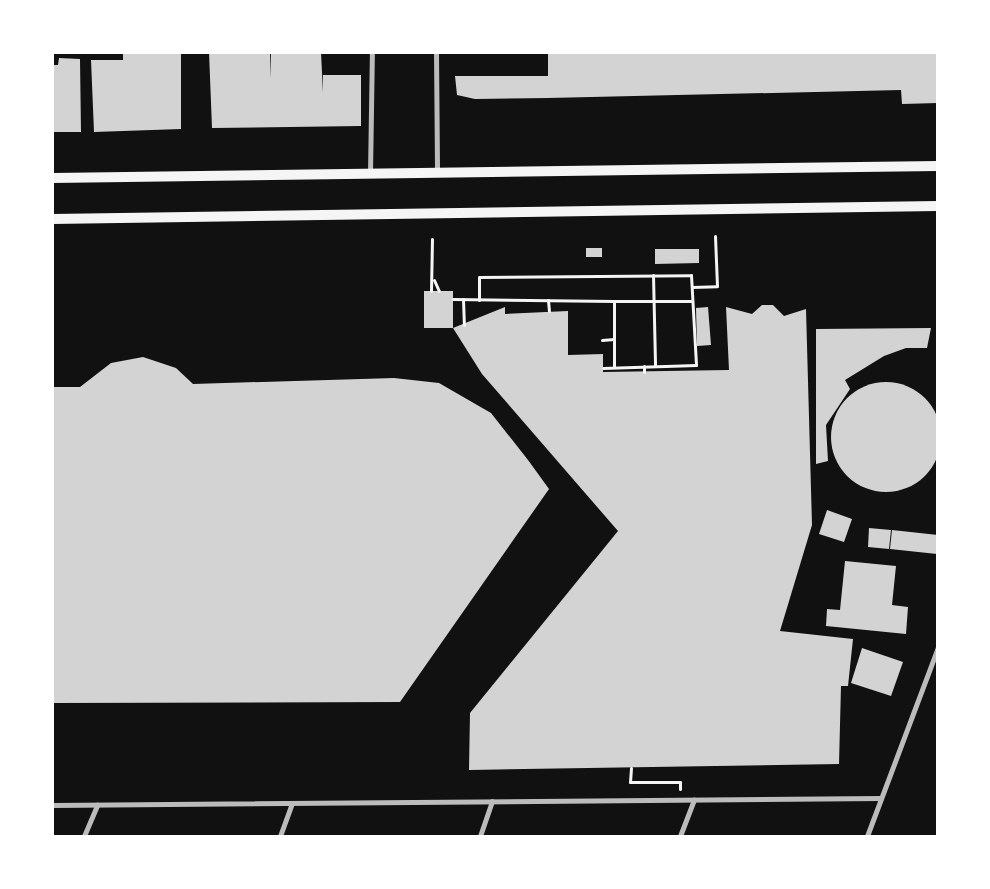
<!DOCTYPE html>
<html>
<head>
<meta charset="utf-8">
<style>
	body { margin:0 }
	#map { position:relative; width:990px; height:889px; overflow:hidden; background:#111; font-family:Jost,sans-serif }
	div>[style] { position:absolute }
	.building>* { inset:0; background:#d3d3d3 }
	.round { border-radius:50% }
	.path>* { height:3px; margin:-1.5px; padding:0 1.5px; transform-origin:1.5px; border-radius:1.5px; background:#f5f5f5 }
	.minor>* { height:5px; margin:-2.5px; padding:0 2.5px; transform-origin:2.5px; border-radius:2.5px; background:#bcbcbc }
	.secondary>* { height:10px; margin:-5px; padding:0 5px; transform-origin:5px; border-radius:5px; background:#f5f5f5 }
	span { translate:-50% -50%; white-space:nowrap; text-align:center; line-height:1.15; -webkit-text-stroke:5px #fff; paint-order:stroke }
	.frame { position:absolute; inset:0; border:54px solid #fff; pointer-events:none }
</style>
</head>
<body>
<div id="map">
	<div class="building">
		<div style="clip-path:polygon(123px 52px,181px 52px,181px 129px,94px 132px,91px 60px,123px 60px)"></div>
		<div style="clip-path:polygon(209px 52px,270px 52px,271px 79px,271px 52px,321px 52px,323px 93px,323px 75px,361px 75px,361px 126px,212px 128px)"></div>
		<div style="clip-path:polygon(548px 52px,938px 52px,938px 103px,902px 104px,901px 90px,548px 98px,475px 99px,457px 95px,455px 76px,548px 76px)"></div>
		<div style="clip-path:polygon(59px 58px,80px 59px,81px 132px,52px 132px,52px 65px,58px 65px)"></div>
		<div style="clip-path:polygon(586px 248px,602px 248px,602px 257px,586px 257px)"></div>
		<div style="clip-path:polygon(655px 249px,699px 249px,699px 263px,655px 264px)"></div>
		<div style="clip-path:polygon(424px 291px,453px 291px,453px 328px,424px 328px)"></div>
		<div style="clip-path:polygon(762px 305px,773px 305px,784px 316px,806px 309px,812px 525px,780px 631px,853px 639px,848px 686px,841px 686px,839px 764px,469px 770px,470px 713px,618px 531px,482px 374px,453px 328px,505px 307px,505px 314px,568px 311px,568px 355px,603px 354px,603px 372px,729px 370px,726px 307px,752px 314px)"></div>
		<div style="clip-path:polygon(708px 307px,711px 345px,697px 346px,696px 308px)"></div>
		<div style="clip-path:polygon(931px 328px,927px 348px,906px 348px,884px 356px,845px 380px,850px 389px,826px 425px,828px 461px,816px 464px,816px 329px)"></div>
		<div style="clip-path:polygon(143px 357px,176px 368px,193px 384px,394px 378px,439px 383px,491px 413px,528px 460px,549px 489px,400px 702px,52px 703px,52px 387px,80px 387px,111px 363px)"></div>
		<div class="round" style="left:831px;top:382px;width:110px;height:110px"></div>
		<div style="clip-path:polygon(827px 510px,852px 519px,844px 542px,819px 534px)"></div>
		<div style="clip-path:polygon(869px 528px,891px 530px,889px 549px,868px 547px)"></div>
		<div style="clip-path:polygon(892px 530px,938px 535px,937px 554px,890px 549px)"></div>
		<div style="clip-path:polygon(845px 561px,896px 566px,892px 605px,908px 607px,906px 634px,826px 626px,827px 609px,840px 610px)"></div>
		<div style="clip-path:polygon(862px 648px,903px 662px,891px 696px,851px 683px)"></div>
	</div>
	<div class="path">
		<div style="left:653px;top:275px;width:91px;rotate:88.7deg"></div>
		<div style="left:434px;top:280px;width:12px;rotate:66deg"></div>
		<div style="left:692px;top:287px;width:25px;rotate:-2deg"></div>
		<div style="left:717px;top:286px;width:50px;rotate:-92.3deg"></div>
		<div style="left:431px;top:291px;width:52px;rotate:-88.9deg"></div>
		<div style="left:453px;top:299px;width:161px;rotate:0.7deg"></div>
		<div style="left:463px;top:299px;width:26px;rotate:88deg"></div>
		<div style="left:479px;top:300px;width:23px;rotate:-90deg"></div>
		<div style="left:479px;top:277px;width:212px;rotate:-0.5deg"></div>
		<div style="left:691px;top:275px;width:90px;rotate:86.8deg"></div>
		<div style="left:696px;top:365px;width:93px;rotate:178.2deg"></div>
		<div style="left:548px;top:300px;width:11px;rotate:85deg"></div>
		<div style="left:602px;top:340px;width:12px;rotate:-5deg"></div>
		<div style="left:614px;top:366px;width:65px;rotate:-90deg"></div>
		<div style="left:614px;top:301px;width:78px"></div>
		<div style="left:644px;top:372px;width:6px;rotate:-90deg"></div>
		<div style="left:631px;top:768px;width:14px;rotate:94deg"></div>
		<div style="left:630px;top:782px;width:50px"></div>
		<div style="left:680px;top:782px;width:7px;rotate:90deg"></div>
	</div>
	<div class="minor">
		<div style="left:436px;top:52px;width:121px;rotate:89.5deg"></div>
		<div style="left:370px;top:174px;width:122px;rotate:-89.1deg"></div>
		<div style="left:52px;top:805px;width:829px;rotate:-0.48deg"></div>
		<div style="left:84px;top:836px;width:34px;rotate:-67deg"></div>
		<div style="left:280px;top:836px;width:35px;rotate:-70deg"></div>
		<div style="left:480px;top:836px;width:37px;rotate:-71deg"></div>
		<div style="left:680px;top:836px;width:39px;rotate:-69deg"></div>
		<div style="left:867px;top:836px;width:202px;rotate:-69.4deg"></div>
	</div>
	<div class="secondary">
		<div style="left:52px;top:178px;width:886px;rotate:-0.78deg"></div>
		<div style="left:52px;top:219px;width:886px;rotate:-0.84deg"></div>
	</div>
	<div class="frame"></div>
</div>
</body>
</html>
